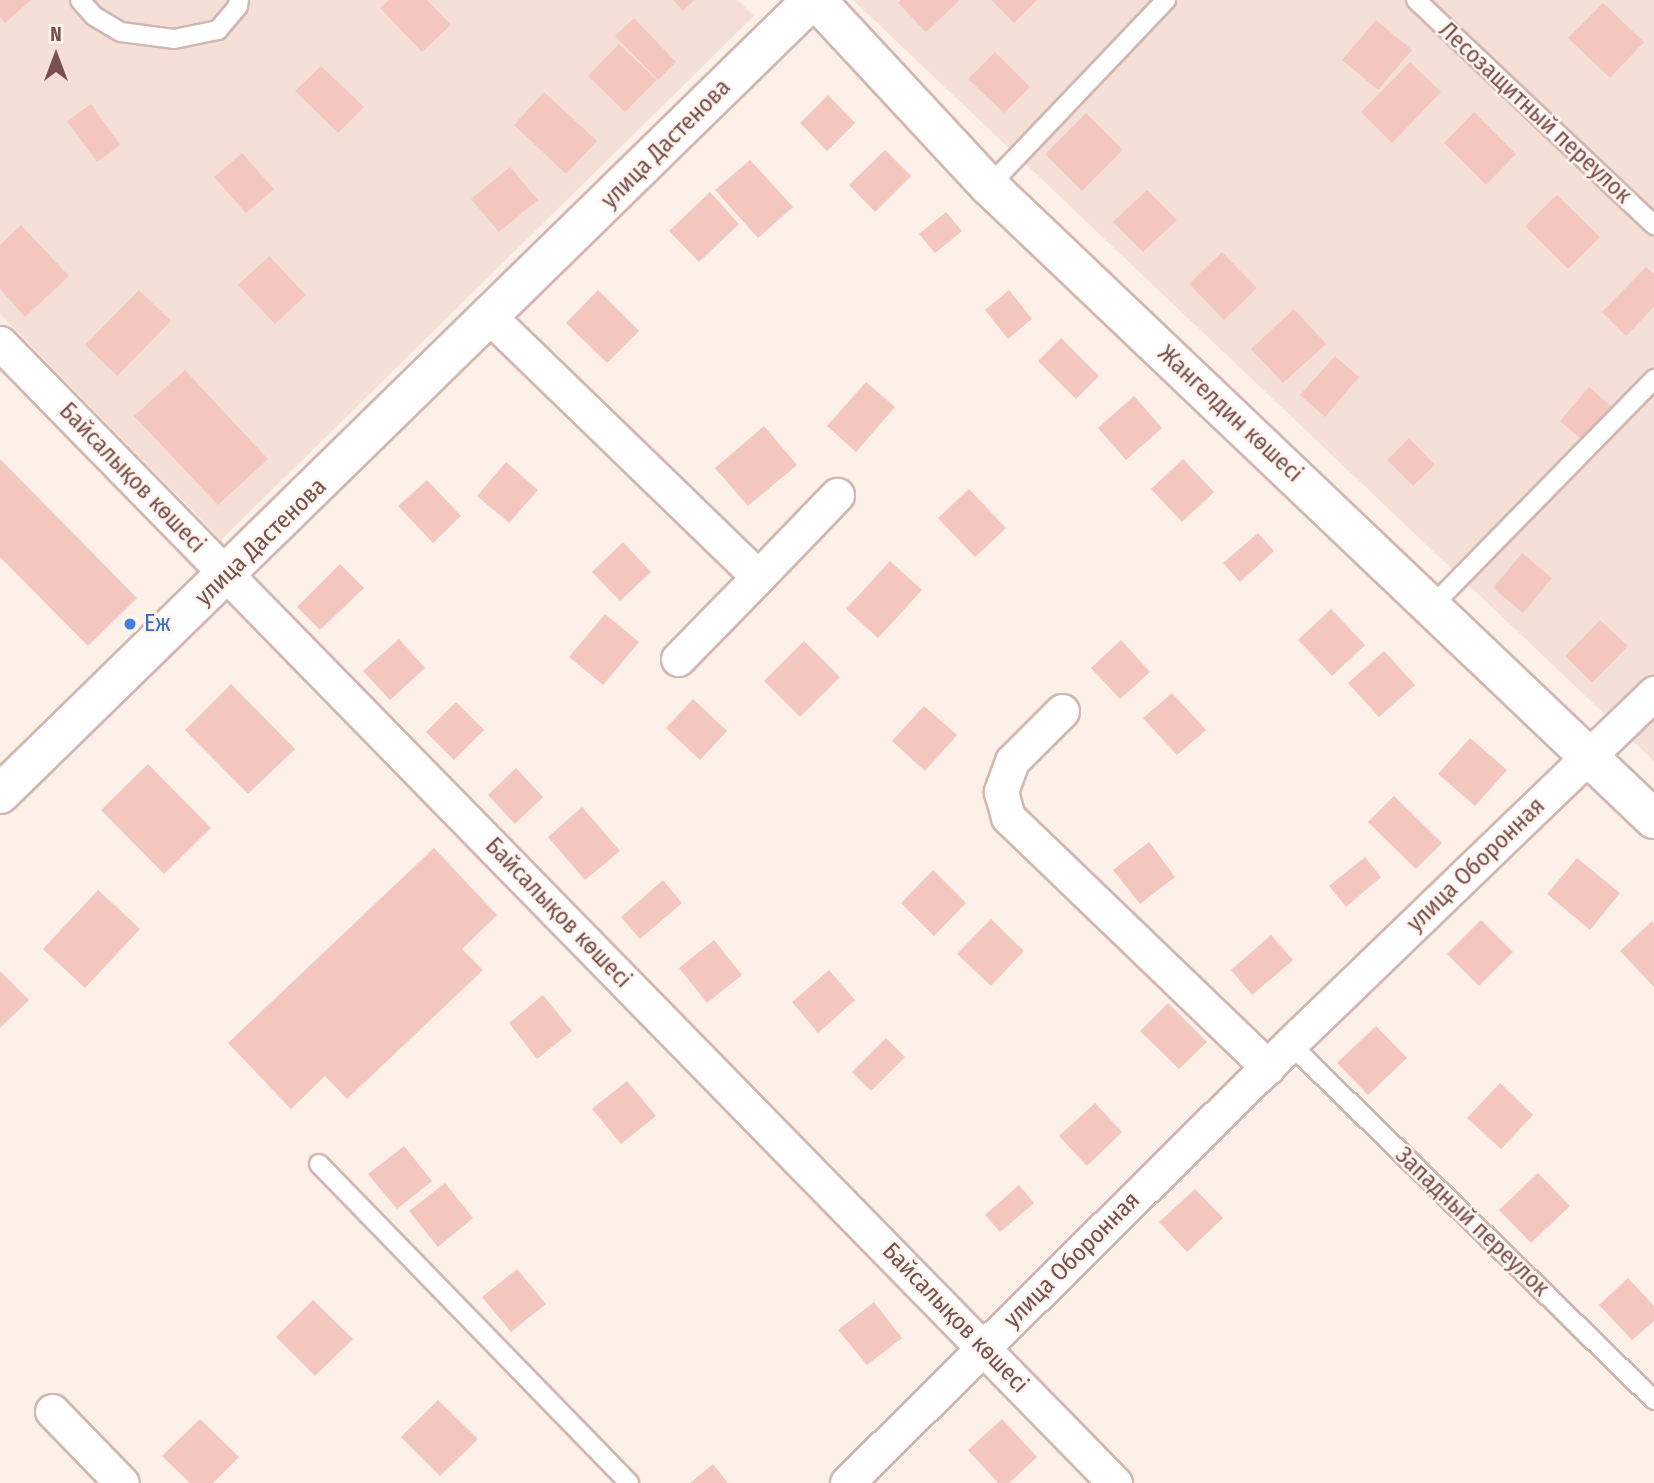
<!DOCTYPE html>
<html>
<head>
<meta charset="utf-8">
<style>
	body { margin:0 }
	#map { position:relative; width:1654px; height:1483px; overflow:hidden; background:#fdf0e9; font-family:"Fira Sans Condensed",sans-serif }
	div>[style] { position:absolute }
	.residential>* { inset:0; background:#f5e0d7 }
	.building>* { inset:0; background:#f3c7c0 }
	.roads { filter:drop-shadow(2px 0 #d2b6b1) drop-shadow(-2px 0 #d2b6b1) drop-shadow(0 2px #d2b6b1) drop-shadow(0 -2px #d2b6b1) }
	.service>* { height:18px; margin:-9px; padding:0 9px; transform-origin:9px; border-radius:9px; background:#fff }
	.minor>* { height:33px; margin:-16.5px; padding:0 16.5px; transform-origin:16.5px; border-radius:16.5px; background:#fff }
	.tertiary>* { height:38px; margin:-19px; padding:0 19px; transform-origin:19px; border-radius:19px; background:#fff }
	.dots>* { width:19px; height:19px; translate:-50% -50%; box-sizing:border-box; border:4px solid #fff5f0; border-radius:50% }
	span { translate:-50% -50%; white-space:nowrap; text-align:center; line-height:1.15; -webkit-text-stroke:5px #fff5f0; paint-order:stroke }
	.street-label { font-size:24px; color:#784f4c }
	.shop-label { font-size:24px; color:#366cbe }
	.left { translate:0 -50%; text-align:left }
	.north { position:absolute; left:21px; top:21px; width:70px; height:70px; -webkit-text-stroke:5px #fff5f0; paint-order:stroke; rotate:0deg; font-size:19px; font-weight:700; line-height:28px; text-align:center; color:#784f4c }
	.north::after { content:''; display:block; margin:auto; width:24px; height:32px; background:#784f4c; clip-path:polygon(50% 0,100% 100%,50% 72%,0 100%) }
</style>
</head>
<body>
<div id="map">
	<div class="residential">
		<div style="clip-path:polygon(0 0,738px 0,754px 16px,221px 540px,0 314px)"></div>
		<div style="clip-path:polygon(853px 0,1654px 0,1654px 761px)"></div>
	</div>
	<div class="building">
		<div style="clip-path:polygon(0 0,31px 0,5px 23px,0 17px)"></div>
		<div style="clip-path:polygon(389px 0,427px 0,451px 25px,422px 52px,380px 8px)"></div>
		<div style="clip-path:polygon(673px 0,694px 0,683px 11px)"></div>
		<div style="clip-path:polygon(901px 0,960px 0,926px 32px,898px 3px)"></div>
		<div style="clip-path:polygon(991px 0,1037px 0,1014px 23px)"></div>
		<div style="clip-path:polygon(1603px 3px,1644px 42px,1610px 78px,1568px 38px)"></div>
		<div style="clip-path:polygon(634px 18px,676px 62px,658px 80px,615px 36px)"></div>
		<div style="clip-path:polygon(1376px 20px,1412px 50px,1378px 90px,1342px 60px)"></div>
		<div style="clip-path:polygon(619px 44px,657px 80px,625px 112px,588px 76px)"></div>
		<div style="clip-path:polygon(995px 52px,1030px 87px,1004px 113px,968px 79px)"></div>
		<div style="clip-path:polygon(1410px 62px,1441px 92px,1392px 143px,1361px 112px)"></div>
		<div style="clip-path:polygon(321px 66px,364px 107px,338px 133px,295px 91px)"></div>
		<div style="clip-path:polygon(544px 92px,597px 141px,566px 174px,514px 125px)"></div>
		<div style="clip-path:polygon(828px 95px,855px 123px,827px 151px,800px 123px)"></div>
		<div style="clip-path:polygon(91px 104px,120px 145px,97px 162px,67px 121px)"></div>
		<div style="clip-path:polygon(1474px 112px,1516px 154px,1486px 185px,1444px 143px)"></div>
		<div style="clip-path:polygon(1086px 113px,1123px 150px,1082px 191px,1045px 154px)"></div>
		<div style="clip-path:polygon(885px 150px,911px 176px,875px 212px,849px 185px)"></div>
		<div style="clip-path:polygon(242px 153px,274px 189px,246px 213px,214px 177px)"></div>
		<div style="clip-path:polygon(750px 160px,793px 207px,758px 238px,715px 190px)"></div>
		<div style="clip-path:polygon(510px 167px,538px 200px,499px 232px,471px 199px)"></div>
		<div style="clip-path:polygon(1147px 190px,1177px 220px,1143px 252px,1113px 222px)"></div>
		<div style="clip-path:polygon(710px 192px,739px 224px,699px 262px,669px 231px)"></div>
		<div style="clip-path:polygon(1557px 195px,1600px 237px,1568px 269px,1525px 226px)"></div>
		<div style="clip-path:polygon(946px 212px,962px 231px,935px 253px,919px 234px)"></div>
		<div style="clip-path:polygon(21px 225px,69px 276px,25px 317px,0 289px,0 245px)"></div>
		<div style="clip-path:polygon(1222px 252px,1257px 288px,1224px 320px,1189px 284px)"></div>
		<div style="clip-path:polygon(269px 256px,306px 295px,275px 324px,238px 285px)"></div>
		<div style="clip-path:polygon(1646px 267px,1654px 274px,1654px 307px,1626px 336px,1602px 312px)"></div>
		<div style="clip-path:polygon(139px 290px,171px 321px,117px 376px,85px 345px)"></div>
		<div style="clip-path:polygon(598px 290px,639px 331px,607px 363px,566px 323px)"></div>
		<div style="clip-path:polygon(1009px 290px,1032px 319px,1008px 339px,985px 310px)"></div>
		<div style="clip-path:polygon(1294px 309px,1326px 344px,1283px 383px,1251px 349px)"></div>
		<div style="clip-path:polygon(1061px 338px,1099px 376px,1076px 399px,1038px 361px)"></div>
		<div style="clip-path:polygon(1335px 356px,1359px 377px,1325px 417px,1300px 395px)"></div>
		<div style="clip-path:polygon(185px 370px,268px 459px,218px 505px,134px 416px)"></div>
		<div style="clip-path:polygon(866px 382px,895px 407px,856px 452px,827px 426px)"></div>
		<div style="clip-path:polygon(1589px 387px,1611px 406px,1582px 440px,1560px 421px)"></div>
		<div style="clip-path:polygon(1134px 396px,1162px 428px,1126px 460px,1098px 428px)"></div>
		<div style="clip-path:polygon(764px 426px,797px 465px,748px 506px,715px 468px)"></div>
		<div style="clip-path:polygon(1409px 438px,1435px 465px,1413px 486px,1387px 460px)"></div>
		<div style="clip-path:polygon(0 459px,137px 598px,88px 646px,0 557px)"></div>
		<div style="clip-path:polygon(1183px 459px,1214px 492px,1182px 522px,1151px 489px)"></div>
		<div style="clip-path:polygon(506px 462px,538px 490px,509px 523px,477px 496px)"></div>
		<div style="clip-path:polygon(427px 480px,461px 516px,433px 543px,398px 506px)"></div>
		<div style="clip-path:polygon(969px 489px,1006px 528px,975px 557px,938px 518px)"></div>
		<div style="clip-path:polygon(1258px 533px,1274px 551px,1240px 582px,1223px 563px)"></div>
		<div style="clip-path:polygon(623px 542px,651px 572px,620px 601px,592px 572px)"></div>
		<div style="clip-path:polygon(1522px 553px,1552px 578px,1523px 613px,1493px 588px)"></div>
		<div style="clip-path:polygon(890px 561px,922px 590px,878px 638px,846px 609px)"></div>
		<div style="clip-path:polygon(340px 564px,364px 588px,320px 630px,297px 607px)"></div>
		<div style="clip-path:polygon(1331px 609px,1365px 645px,1332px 676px,1298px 640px)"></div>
		<div style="clip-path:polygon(605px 614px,639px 642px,603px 685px,569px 657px)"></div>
		<div style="clip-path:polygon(1600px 620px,1628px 646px,1592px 683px,1565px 656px)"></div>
		<div style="clip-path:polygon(399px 639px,425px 668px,390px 700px,363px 671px)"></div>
		<div style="clip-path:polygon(1121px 640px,1150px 672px,1120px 699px,1091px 668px)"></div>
		<div style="clip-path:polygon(804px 641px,840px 677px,800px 717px,764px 681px)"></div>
		<div style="clip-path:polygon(1384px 651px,1415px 685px,1379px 717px,1348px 683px)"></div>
		<div style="clip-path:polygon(231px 684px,295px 749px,248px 794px,185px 730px)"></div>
		<div style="clip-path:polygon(1172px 693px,1206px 730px,1177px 755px,1143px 718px)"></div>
		<div style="clip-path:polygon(693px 699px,727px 731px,700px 760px,666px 728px)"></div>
		<div style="clip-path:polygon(456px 702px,484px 730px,454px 760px,426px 732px)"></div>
		<div style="clip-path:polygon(924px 706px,957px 735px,925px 771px,892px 741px)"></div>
		<div style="clip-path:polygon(1470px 738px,1507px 770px,1475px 806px,1438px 774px)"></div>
		<div style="clip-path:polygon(148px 764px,211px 828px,164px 874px,101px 810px)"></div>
		<div style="clip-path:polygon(516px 768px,543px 797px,515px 824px,488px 795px)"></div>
		<div style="clip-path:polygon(1394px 796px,1442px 843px,1416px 869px,1368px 822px)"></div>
		<div style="clip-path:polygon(582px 807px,620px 851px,585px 880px,548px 837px)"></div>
		<div style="clip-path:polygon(1149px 842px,1175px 877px,1140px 904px,1113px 870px)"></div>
		<div style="clip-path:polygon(434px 848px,497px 915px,462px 949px,483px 970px,347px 1099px,325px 1076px,291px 1109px,228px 1043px)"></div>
		<div style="clip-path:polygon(1365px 857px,1381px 877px,1346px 907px,1329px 886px)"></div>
		<div style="clip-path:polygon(1577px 858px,1620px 893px,1590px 930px,1547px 894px)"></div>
		<div style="clip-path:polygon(933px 870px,966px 903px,934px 936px,901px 903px)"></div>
		<div style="clip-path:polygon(663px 880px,682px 903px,640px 939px,621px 917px)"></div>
		<div style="clip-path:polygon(98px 890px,140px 929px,85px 988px,43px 949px)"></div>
		<div style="clip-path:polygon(991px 919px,1024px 951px,991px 986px,957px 954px)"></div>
		<div style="clip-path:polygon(1481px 920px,1513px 952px,1479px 986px,1447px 954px)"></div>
		<div style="clip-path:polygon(1652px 921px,1654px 923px,1654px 987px,1620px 951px)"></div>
		<div style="clip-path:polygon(1271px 935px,1293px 960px,1252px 995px,1231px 970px)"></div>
		<div style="clip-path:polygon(714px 940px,742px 975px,707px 1003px,679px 968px)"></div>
		<div style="clip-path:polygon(829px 970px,855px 1000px,818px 1033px,792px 1002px)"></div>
		<div style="clip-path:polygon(0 971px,29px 1000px,0 1028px)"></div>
		<div style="clip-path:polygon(543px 995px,572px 1031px,537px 1059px,509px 1023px)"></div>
		<div style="clip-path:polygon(1168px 1003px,1207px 1042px,1179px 1069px,1140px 1031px)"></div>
		<div style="clip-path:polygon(1376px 1026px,1407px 1058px,1368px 1095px,1337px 1063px)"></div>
		<div style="clip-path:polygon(886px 1038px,905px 1057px,871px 1091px,852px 1072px)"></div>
		<div style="clip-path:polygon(627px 1081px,656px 1116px,621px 1144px,592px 1109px)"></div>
		<div style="clip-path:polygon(1500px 1083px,1533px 1115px,1501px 1149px,1467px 1118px)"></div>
		<div style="clip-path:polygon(1095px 1103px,1122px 1132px,1087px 1166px,1059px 1136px)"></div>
		<div style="clip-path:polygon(404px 1146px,432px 1181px,397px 1209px,368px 1174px)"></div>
		<div style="clip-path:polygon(1538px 1173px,1570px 1206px,1531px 1243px,1499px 1210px)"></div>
		<div style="clip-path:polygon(445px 1183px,473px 1218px,438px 1247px,409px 1211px)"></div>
		<div style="clip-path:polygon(1019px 1185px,1034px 1203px,1000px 1232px,985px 1215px)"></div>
		<div style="clip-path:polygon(1195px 1189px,1223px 1218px,1187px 1252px,1159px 1222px)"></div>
		<div style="clip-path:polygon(517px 1269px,546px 1304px,511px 1332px,482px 1297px)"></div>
		<div style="clip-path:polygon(1628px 1278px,1654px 1306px,1654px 1321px,1632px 1340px,1599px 1305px)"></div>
		<div style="clip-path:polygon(313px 1300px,353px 1339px,315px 1376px,276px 1337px)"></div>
		<div style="clip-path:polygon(874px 1302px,902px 1338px,867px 1365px,838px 1330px)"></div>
		<div style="clip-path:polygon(438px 1400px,478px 1439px,440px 1476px,401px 1437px)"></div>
		<div style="clip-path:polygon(200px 1419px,239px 1457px,213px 1483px,190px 1483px,162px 1456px)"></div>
		<div style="clip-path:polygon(1002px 1419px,1037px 1457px,1009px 1483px,998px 1483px,968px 1450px)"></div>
		<div style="clip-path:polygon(713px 1464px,728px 1483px,690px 1483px)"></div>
	</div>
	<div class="roads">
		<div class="service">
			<div style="left:80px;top:0;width:21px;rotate:49deg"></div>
			<div style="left:94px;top:16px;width:31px;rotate:31deg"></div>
			<div style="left:121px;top:32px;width:53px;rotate:7.5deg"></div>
			<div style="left:174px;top:39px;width:45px;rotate:-11.6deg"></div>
			<div style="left:218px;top:30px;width:31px;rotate:-50deg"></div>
			<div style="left:238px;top:6px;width:6px;rotate:-81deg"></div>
			<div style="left:1416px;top:0;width:328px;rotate:43.4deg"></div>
			<div style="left:989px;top:186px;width:257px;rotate:-46.4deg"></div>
			<div style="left:1432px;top:606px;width:318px;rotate:-45.6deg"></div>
			<div style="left:1290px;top:1044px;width:509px;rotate:44.36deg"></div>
			<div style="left:319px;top:1164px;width:445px;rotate:45.8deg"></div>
		</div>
		<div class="minor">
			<div style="left:490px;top:317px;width:373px;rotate:44.1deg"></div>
			<div style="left:758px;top:577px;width:114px;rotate:-46.1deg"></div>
			<div style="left:0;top:343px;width:1595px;rotate:45.64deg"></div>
			<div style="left:678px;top:659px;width:115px;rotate:-45.7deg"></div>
			<div style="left:1062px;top:711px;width:71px;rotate:135deg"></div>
			<div style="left:1012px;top:761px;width:33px;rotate:110deg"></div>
			<div style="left:1001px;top:792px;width:26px;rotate:74deg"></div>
			<div style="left:1008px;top:817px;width:361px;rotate:43.9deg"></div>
			<div style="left:52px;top:1411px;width:100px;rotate:45.8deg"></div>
			<div style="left:847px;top:1483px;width:624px;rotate:-44.74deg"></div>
			<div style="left:1290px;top:1044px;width:506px;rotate:-43.96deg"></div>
		</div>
		<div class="tertiary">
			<div style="left:816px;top:0;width:254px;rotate:47.1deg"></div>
			<div style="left:989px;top:186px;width:918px;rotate:43.59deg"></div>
			<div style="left:0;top:794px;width:1136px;rotate:-44.36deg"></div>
		</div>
	</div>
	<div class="dots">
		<div style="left:130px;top:624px;background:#3f7fe0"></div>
	</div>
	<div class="street-label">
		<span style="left:1535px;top:113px;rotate:43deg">Лесозащитный переулок</span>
		<span style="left:666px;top:144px;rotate:-45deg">улица Дастенова</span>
		<span style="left:1230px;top:414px;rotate:43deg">Жангелдин көшесі</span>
		<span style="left:132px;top:478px;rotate:46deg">Байсалықов көшесі</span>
		<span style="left:261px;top:542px;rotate:-44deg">улица Дастенова</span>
		<span style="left:1476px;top:865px;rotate:-44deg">улица Оборонная</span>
		<span style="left:558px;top:913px;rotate:46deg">Байсалықов көшесі</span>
		<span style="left:1472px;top:1222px;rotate:44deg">Западный переулок</span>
		<span style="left:1072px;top:1260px;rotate:-45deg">улица Оборонная</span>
		<span style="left:955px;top:1318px;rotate:46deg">Байсалықов көшесі</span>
	</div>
	<div class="shop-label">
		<span class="left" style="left:144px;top:624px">Еж</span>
	</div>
	<div class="north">N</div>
</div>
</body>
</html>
